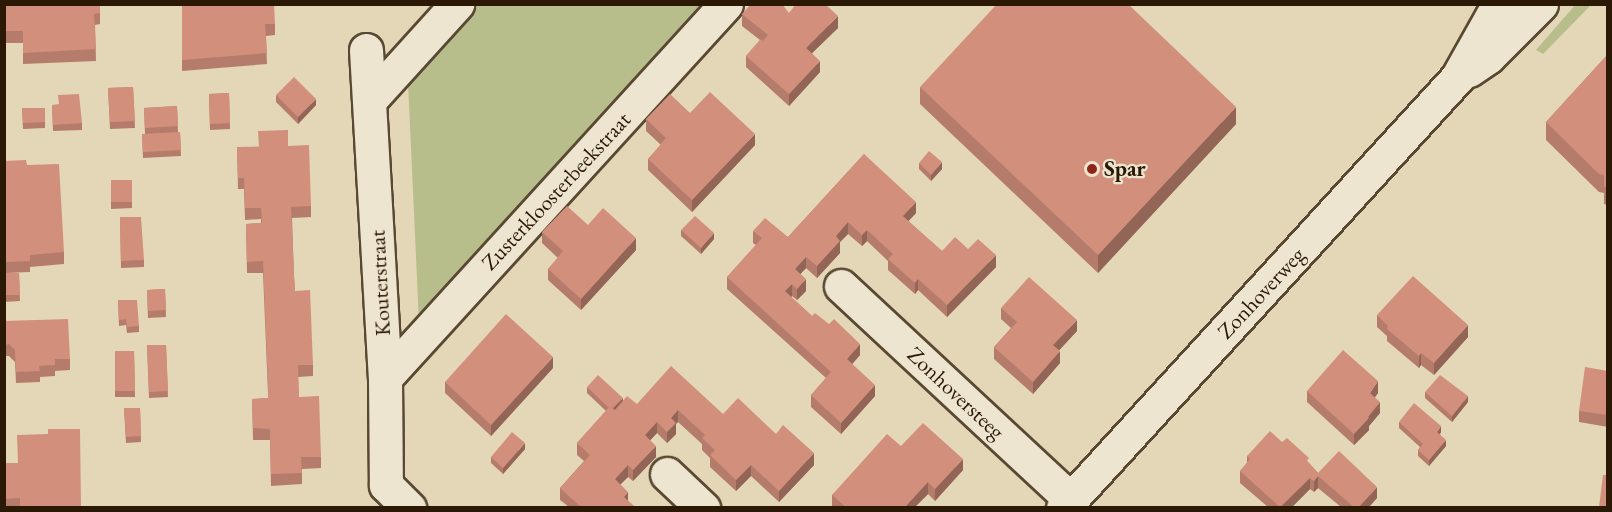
<!DOCTYPE html>
<html>
<head>
<meta charset="utf-8">
<style>
	body { margin:0 }
	#map { position:relative; width:1612px; height:512px; overflow:hidden; background:#e4d7b7; font-family:"EB Garamond",serif }
	div>[style] { position:absolute }
	.green>* { inset:0; background:#b8bd8c }
	.roads { filter:drop-shadow(2px 0 #594832) drop-shadow(-2px 0 #594832) drop-shadow(0 2px #594832) drop-shadow(0 -2px #594832) }
	.minor>* { height:33px; margin:-16.5px; padding:0 16.5px; transform-origin:16.5px; border-radius:16.5px; background:#ede5d0 }
	.wall>* { inset:0; background:#b57c6b }
	.shaded-wall>* { inset:0; background:#936557 }
	.building>* { inset:0; background:#d2907c }
	.dots>* { width:16px; height:16px; translate:-50% -50%; box-sizing:border-box; border:3px solid #ede5d0; border-radius:50% }
	span { translate:-50% -50%; white-space:nowrap; text-align:center; line-height:1.15; -webkit-text-stroke:4.5px #ede5d0; paint-order:stroke }
	.poi-label { font-size:22px; color:#2b1805; font-weight:700 }
	.left { translate:0 -50%; text-align:left }
	.street-label { font-size:22px; color:#2b1805 }
	.frame { position:absolute; inset:0; border:6px solid #2b1805; pointer-events:none }
</style>
</head>
<body>
<div id="map">
	<div class="green">
		<div style="clip-path:polygon(1576px 4px,1591px 5px,1543px 54px,1536px 50px)"></div>
		<div style="clip-path:polygon(479px 5px,710px 5px,419px 322px,408px 82px)"></div>
	</div>
	<div class="roads">
		<div class="minor">
			<div style="left:366px;top:50px;width:329px;rotate:86.7deg"></div>
			<div style="left:385px;top:378px;width:107px;rotate:89.5deg"></div>
			<div style="left:386px;top:485px;width:33px;rotate:45deg"></div>
			<div style="left:1469px;top:70px;width:23px;rotate:-34deg"></div>
			<div style="left:1488px;top:57px;width:75px;rotate:-45deg"></div>
			<div style="left:370px;top:100px;width:130px;rotate:-47.8deg"></div>
			<div style="left:841px;top:286px;width:313px;rotate:42.9deg"></div>
			<div style="left:385px;top:378px;width:506px;rotate:-47.64deg"></div>
			<div style="left:667px;top:474px;width:50px;rotate:43.4deg"></div>
			<div style="left:1063px;top:508px;width:583px;rotate:-47.5deg"></div>
			<div style="left:1457px;top:78px;width:71px;rotate:-60.6deg"></div>
			<div style="left:1492px;top:16px;width:15px;rotate:-53deg"></div>
		</div>
	</div>
	<div class="wall">
		<div style="clip-path:polygon(4px 4px,100px 4px,100px 24px,95px 25px,96px 61px,23px 64px,23px 43px,6px 43px,4px 28px)"></div>
		<div style="clip-path:polygon(182px 4px,275px 24px,275px 35px,266px 36px,267px 64px,182px 71px)"></div>
		<div style="clip-path:polygon(789px 13px,838px 28px,812px 53px,820px 72px,789px 106px,746px 67px,746px 56px,760px 40px,742px 26px,742px 14px)"></div>
		<div style="clip-path:polygon(1608px 54px,1608px 205px,1604px 204px,1604px 193px,1599px 192px,1546px 140px,1546px 122px)"></div>
		<div style="clip-path:polygon(133px 87px,135px 128px,110px 129px,108px 88px)"></div>
		<div style="clip-path:polygon(920px 87px,1236px 124px,1098px 273px,920px 104px)"></div>
		<div style="clip-path:polygon(229px 93px,230px 129px,210px 130px,209px 94px)"></div>
		<div style="clip-path:polygon(276px 95px,316px 105px,298px 124px,276px 102px)"></div>
		<div style="clip-path:polygon(52px 105px,82px 123px,82px 130px,53px 131px)"></div>
		<div style="clip-path:polygon(177px 106px,178px 132px,180px 132px,181px 156px,143px 158px,142px 134px,145px 134px,144px 108px)"></div>
		<div style="clip-path:polygon(22px 108px,45px 108px,45px 128px,23px 129px)"></div>
		<div style="clip-path:polygon(690px 113px,755px 145px,692px 212px,648px 170px,648px 159px,661px 145px,646px 131px,646px 119px)"></div>
		<div style="clip-path:polygon(288px 146px,311px 206px,311px 217px,292px 218px,294px 276px,295px 291px,313px 365px,313px 376px,298px 377px,299px 397px,321px 457px,321px 468px,302px 469px,302px 484px,271px 486px,270px 440px,253px 440px,252px 399px,268px 398px,268px 394px,263px 273px,247px 273px,246px 224px,261px 223px,261px 219px,245px 220px,244px 189px,238px 189px,237px 147px)"></div>
		<div style="clip-path:polygon(864px 154px,916px 213px,908px 221px,942px 251px,968px 249px,996px 267px,947px 317px,918px 290px,915px 294px,888px 270px,888px 261px,867px 241px,862px 246px,848px 234px,840px 242px,840px 253px,817px 278px,806px 268px,800px 274px,806px 291px,797px 300px,792px 296px,791px 297px,812px 316px,860px 355px,852px 364px,875px 396px,841px 434px,811px 407px,811px 395px,826px 378px,727px 289px,727px 277px,756px 245px,753px 243px,753px 231px,788px 237px)"></div>
		<div style="clip-path:polygon(4px 161px,27px 165px,64px 252px,64px 264px,30px 267px,30px 272px,6px 273px,6px 251px,4px 250px)"></div>
		<div style="clip-path:polygon(919px 163px,942px 169px,931px 181px,919px 169px)"></div>
		<div style="clip-path:polygon(111px 180px,132px 180px,132px 208px,111px 209px)"></div>
		<div style="clip-path:polygon(120px 217px,144px 260px,144px 267px,121px 268px)"></div>
		<div style="clip-path:polygon(588px 225px,636px 250px,581px 310px,548px 280px,548px 269px,558px 258px,542px 243px,542px 232px)"></div>
		<div style="clip-path:polygon(681px 230px,714px 239px,701px 254px,681px 236px)"></div>
		<div style="clip-path:polygon(4px 273px,19px 273px,20px 301px,4px 302px)"></div>
		<div style="clip-path:polygon(165px 289px,166px 317px,148px 318px,147px 290px)"></div>
		<div style="clip-path:polygon(118px 300px,139px 326px,139px 332px,127px 333px,126px 325px,119px 326px)"></div>
		<div style="clip-path:polygon(1001px 308px,1077px 331px,1059px 350px,1060px 363px,1033px 394px,994px 359px,994px 347px,1011px 328px,1001px 319px)"></div>
		<div style="clip-path:polygon(1377px 315px,1468px 337px,1434px 375px,1421px 365px,1419px 368px,1387px 341px,1387px 336px,1377px 327px)"></div>
		<div style="clip-path:polygon(4px 321px,70px 359px,70px 370px,55px 371px,55px 376px,40px 377px,40px 382px,16px 383px,15px 362px,9px 356px,4px 356px)"></div>
		<div style="clip-path:polygon(147px 345px,166px 345px,168px 397px,149px 398px)"></div>
		<div style="clip-path:polygon(115px 351px,134px 351px,135px 397px,115px 397px)"></div>
		<div style="clip-path:polygon(553px 368px,491px 436px,445px 393px,445px 382px)"></div>
		<div style="clip-path:polygon(1608px 371px,1608px 427px,1579px 422px,1579px 411px)"></div>
		<div style="clip-path:polygon(587px 387px,623px 401px,637px 404px,723px 414px,776px 434px,814px 465px,779px 502px,751px 476px,736px 491px,710px 467px,710px 458px,702px 450px,702px 444px,678px 422px,676px 424px,676px 434px,667px 443px,657px 433px,650px 440px,656px 457px,633px 481px,628px 477px,620px 484px,628px 501px,635px 507px,569px 507px,560px 500px,560px 488px,584px 461px,577px 455px,577px 443px,606px 411px,587px 393px)"></div>
		<div style="clip-path:polygon(1307px 391px,1378px 393px,1375px 397px,1380px 413px,1369px 426px,1369px 430px,1354px 445px,1307px 402px)"></div>
		<div style="clip-path:polygon(1425px 392px,1468px 402px,1452px 422px,1425px 398px)"></div>
		<div style="clip-path:polygon(124px 408px,140px 408px,141px 442px,126px 443px)"></div>
		<div style="clip-path:polygon(1399px 422px,1441px 432px,1440px 434px,1446px 446px,1429px 466px,1418px 456px,1418px 450px,1420px 447px,1399px 428px)"></div>
		<div style="clip-path:polygon(1282px 442px,1309px 463px,1318px 473px,1377px 498px,1369px 507px,1341px 507px,1318px 488px,1314px 492px,1310px 489px,1292px 507px,1268px 507px,1240px 483px,1240px 471px,1247px 463px,1247px 456px)"></div>
		<div style="clip-path:polygon(901px 446px,963px 470px,935px 501px,928px 494px,915px 507px,833px 507px,832px 506px,832px 495px)"></div>
		<div style="clip-path:polygon(525px 449px,503px 474px,491px 463px,491px 457px)"></div>
		<div style="clip-path:polygon(4px 463px,81px 507px,4px 507px)"></div>
	</div>
	<div class="shaded-wall">
		<div style="clip-path:polygon(838px 16px,838px 28px,806px 59px,806px 48px)"></div>
		<div style="clip-path:polygon(820px 61px,820px 72px,789px 106px,789px 94px)"></div>
		<div style="clip-path:polygon(316px 99px,316px 105px,298px 124px,298px 117px)"></div>
		<div style="clip-path:polygon(1236px 107px,1236px 124px,1098px 273px,1098px 255px)"></div>
		<div style="clip-path:polygon(755px 134px,755px 145px,692px 212px,692px 200px)"></div>
		<div style="clip-path:polygon(942px 162px,942px 169px,931px 181px,931px 175px)"></div>
		<div style="clip-path:polygon(916px 202px,916px 213px,903px 227px,903px 216px)"></div>
		<div style="clip-path:polygon(848px 222px,848px 234px,840px 242px,840px 253px,817px 278px,817px 266px,836px 236px)"></div>
		<div style="clip-path:polygon(867px 230px,867px 241px,862px 246px,862px 235px)"></div>
		<div style="clip-path:polygon(714px 233px,714px 239px,701px 254px,701px 248px)"></div>
		<div style="clip-path:polygon(636px 238px,636px 250px,581px 310px,581px 299px)"></div>
		<div style="clip-path:polygon(996px 255px,996px 267px,947px 317px,947px 305px)"></div>
		<div style="clip-path:polygon(806px 257px,806px 268px,795px 280px,795px 269px)"></div>
		<div style="clip-path:polygon(806px 279px,806px 291px,797px 300px,797px 289px)"></div>
		<div style="clip-path:polygon(918px 279px,918px 290px,915px 294px,915px 283px)"></div>
		<div style="clip-path:polygon(792px 284px,792px 296px,785px 303px,785px 291px)"></div>
		<div style="clip-path:polygon(1077px 320px,1077px 331px,1053px 357px,1053px 345px)"></div>
		<div style="clip-path:polygon(1468px 325px,1468px 337px,1434px 375px,1434px 363px)"></div>
		<div style="clip-path:polygon(860px 344px,860px 355px,847px 370px,847px 359px)"></div>
		<div style="clip-path:polygon(1060px 351px,1060px 363px,1033px 394px,1033px 382px)"></div>
		<div style="clip-path:polygon(1421px 353px,1421px 365px,1419px 368px,1419px 356px)"></div>
		<div style="clip-path:polygon(553px 357px,553px 368px,491px 436px,491px 425px)"></div>
		<div style="clip-path:polygon(1378px 381px,1378px 393px,1370px 404px,1370px 393px)"></div>
		<div style="clip-path:polygon(875px 385px,875px 396px,841px 434px,841px 423px)"></div>
		<div style="clip-path:polygon(1468px 396px,1468px 402px,1452px 422px,1452px 416px)"></div>
		<div style="clip-path:polygon(623px 398px,623px 404px,611px 416px,611px 410px)"></div>
		<div style="clip-path:polygon(1380px 402px,1380px 413px,1369px 426px,1369px 430px,1354px 445px,1354px 434px)"></div>
		<div style="clip-path:polygon(678px 410px,678px 422px,676px 424px,676px 434px,667px 443px,667px 432px,671px 418px)"></div>
		<div style="clip-path:polygon(657px 422px,657px 433px,645px 446px,645px 435px)"></div>
		<div style="clip-path:polygon(1441px 426px,1441px 432px,1437px 438px,1437px 432px)"></div>
		<div style="clip-path:polygon(1446px 440px,1446px 446px,1429px 466px,1429px 460px)"></div>
		<div style="clip-path:polygon(525px 443px,525px 449px,503px 474px,503px 468px)"></div>
		<div style="clip-path:polygon(656px 446px,656px 457px,633px 481px,633px 470px)"></div>
		<div style="clip-path:polygon(814px 453px,814px 465px,779px 502px,779px 491px)"></div>
		<div style="clip-path:polygon(963px 459px,963px 470px,935px 501px,935px 489px)"></div>
		<div style="clip-path:polygon(628px 465px,628px 477px,615px 490px,615px 479px)"></div>
		<div style="clip-path:polygon(751px 465px,751px 476px,736px 491px,736px 480px)"></div>
		<div style="clip-path:polygon(1318px 476px,1318px 488px,1314px 492px,1314px 481px)"></div>
		<div style="clip-path:polygon(1310px 478px,1310px 489px,1292px 507px,1281px 507px)"></div>
		<div style="clip-path:polygon(928px 482px,928px 494px,915px 507px,905px 507px)"></div>
		<div style="clip-path:polygon(1377px 487px,1377px 498px,1369px 507px,1359px 507px)"></div>
		<div style="clip-path:polygon(628px 492px,628px 503px,624px 497px)"></div>
	</div>
	<div class="building">
		<div style="clip-path:polygon(4px 4px,100px 4px,100px 13px,94px 14px,96px 49px,23px 53px,23px 31px,6px 31px)"></div>
		<div style="clip-path:polygon(182px 4px,274px 4px,275px 24px,265px 24px,267px 53px,182px 60px)"></div>
		<div style="clip-path:polygon(751px 4px,782px 4px,789px 13px,796px 4px,825px 4px,838px 16px,806px 48px,820px 61px,789px 94px,746px 56px,761px 39px,763px 41px,768px 35px,742px 14px)"></div>
		<div style="clip-path:polygon(997px 4px,1128px 4px,1236px 107px,1098px 255px,920px 87px)"></div>
		<div style="clip-path:polygon(1608px 54px,1608px 187px,1604px 187px,1604px 175px,1599px 174px,1546px 122px)"></div>
		<div style="clip-path:polygon(294px 77px,316px 99px,298px 117px,276px 95px)"></div>
		<div style="clip-path:polygon(133px 87px,135px 121px,110px 122px,108px 88px)"></div>
		<div style="clip-path:polygon(710px 92px,755px 134px,692px 200px,648px 159px,666px 138px,646px 119px,670px 94px,690px 113px)"></div>
		<div style="clip-path:polygon(229px 93px,230px 123px,210px 124px,209px 94px)"></div>
		<div style="clip-path:polygon(79px 94px,82px 123px,53px 125px,52px 105px,59px 104px,58px 95px)"></div>
		<div style="clip-path:polygon(177px 106px,178px 126px,145px 128px,144px 108px)"></div>
		<div style="clip-path:polygon(22px 108px,45px 108px,45px 122px,23px 123px)"></div>
		<div style="clip-path:polygon(288px 130px,288px 146px,309px 145px,311px 206px,291px 207px,294px 276px,295px 291px,310px 290px,313px 365px,298px 365px,299px 397px,319px 396px,321px 457px,301px 457px,302px 473px,271px 474px,270px 429px,253px 428px,252px 399px,268px 398px,268px 383px,263px 261px,247px 262px,246px 224px,262px 223px,261px 208px,245px 208px,244px 178px,238px 178px,237px 147px,259px 147px,258px 131px)"></div>
		<div style="clip-path:polygon(180px 132px,181px 150px,143px 152px,142px 134px)"></div>
		<div style="clip-path:polygon(929px 151px,942px 162px,931px 175px,919px 163px)"></div>
		<div style="clip-path:polygon(864px 154px,916px 202px,903px 216px,942px 251px,955px 237px,968px 249px,978px 239px,996px 255px,947px 305px,918px 279px,915px 283px,888px 259px,893px 254px,867px 230px,862px 235px,848px 222px,836px 236px,840px 241px,817px 266px,806px 257px,795px 269px,806px 279px,797px 289px,792px 284px,785px 291px,812px 316px,815px 313px,829px 324px,834px 319px,860px 344px,847px 359px,875px 385px,841px 423px,811px 395px,831px 372px,727px 277px,762px 238px,753px 231px,765px 218px,788px 237px)"></div>
		<div style="clip-path:polygon(26px 160px,27px 165px,59px 164px,64px 252px,30px 255px,30px 261px,6px 262px,6px 240px,4px 239px,4px 161px)"></div>
		<div style="clip-path:polygon(111px 180px,132px 180px,132px 202px,111px 202px)"></div>
		<div style="clip-path:polygon(567px 206px,588px 225px,603px 208px,636px 238px,581px 299px,548px 269px,563px 251px,542px 232px)"></div>
		<div style="clip-path:polygon(695px 216px,714px 233px,701px 248px,681px 230px)"></div>
		<div style="clip-path:polygon(120px 217px,141px 217px,144px 260px,121px 261px)"></div>
		<div style="clip-path:polygon(4px 273px,19px 273px,20px 295px,4px 295px)"></div>
		<div style="clip-path:polygon(1413px 276px,1468px 325px,1434px 363px,1421px 353px,1419px 356px,1387px 329px,1388px 326px,1377px 315px)"></div>
		<div style="clip-path:polygon(1029px 277px,1077px 320px,1053px 345px,1060px 351px,1033px 382px,994px 347px,1017px 322px,1001px 308px)"></div>
		<div style="clip-path:polygon(165px 289px,166px 310px,148px 311px,147px 290px)"></div>
		<div style="clip-path:polygon(118px 300px,137px 300px,139px 326px,127px 327px,126px 319px,119px 320px)"></div>
		<div style="clip-path:polygon(506px 314px,553px 357px,491px 425px,445px 382px)"></div>
		<div style="clip-path:polygon(68px 319px,70px 359px,55px 359px,55px 365px,39px 366px,40px 371px,16px 372px,15px 350px,9px 344px,4px 345px,4px 321px)"></div>
		<div style="clip-path:polygon(147px 345px,166px 345px,168px 391px,149px 392px)"></div>
		<div style="clip-path:polygon(1343px 350px,1378px 381px,1370px 393px,1380px 402px,1368px 417px,1369px 418px,1354px 434px,1307px 391px)"></div>
		<div style="clip-path:polygon(115px 351px,134px 351px,135px 391px,115px 391px)"></div>
		<div style="clip-path:polygon(671px 366px,723px 414px,738px 398px,776px 434px,783px 425px,814px 453px,779px 491px,751px 465px,736px 480px,710px 455px,715px 450px,702px 438px,705px 435px,678px 410px,671px 418px,676px 423px,667px 432px,657px 422px,645px 435px,656px 446px,633px 470px,628px 465px,615px 479px,628px 492px,624px 497px,635px 507px,581px 507px,560px 488px,590px 455px,577px 443px,610px 406px,615px 410px,627px 396px,637px 404px)"></div>
		<div style="clip-path:polygon(1585px 367px,1608px 371px,1608px 415px,1579px 411px)"></div>
		<div style="clip-path:polygon(598px 375px,623px 398px,613px 408px,610px 406px,609px 408px,587px 387px)"></div>
		<div style="clip-path:polygon(1440px 375px,1468px 396px,1452px 416px,1425px 392px)"></div>
		<div style="clip-path:polygon(1414px 403px,1441px 426px,1437px 432px,1446px 440px,1429px 460px,1418px 450px,1423px 444px,1399px 422px)"></div>
		<div style="clip-path:polygon(124px 408px,140px 408px,141px 436px,126px 437px)"></div>
		<div style="clip-path:polygon(923px 423px,963px 459px,935px 489px,928px 482px,905px 507px,846px 507px,832px 495px,887px 434px,901px 446px)"></div>
		<div style="clip-path:polygon(48px 429px,80px 429px,81px 507px,20px 507px,20px 498px,4px 499px,4px 463px,18px 463px,17px 435px,48px 434px)"></div>
		<div style="clip-path:polygon(1270px 431px,1282px 442px,1287px 438px,1309px 458px,1307px 461px,1318px 473px,1339px 451px,1377px 487px,1359px 507px,1354px 507px,1318px 476px,1314px 481px,1310px 478px,1280px 507px,1240px 471px,1250px 459px,1247px 456px)"></div>
		<div style="clip-path:polygon(512px 432px,525px 443px,503px 468px,491px 457px)"></div>
		<div style="clip-path:polygon(1603px 475px,1608px 475px,1608px 507px,1599px 507px)"></div>
	</div>
	<div class="dots">
		<div style="left:1092px;top:169px;background:#8f2418"></div>
	</div>
	<div class="poi-label">
		<span class="left" style="left:1104px;top:169px">Spar</span>
	</div>
	<div class="street-label">
		<span style="left:556px;top:191px;rotate:-47deg">Zusterkloosterbeekstraat</span>
		<span style="left:380px;top:283px;rotate:-93deg">Kouterstraat</span>
		<span style="left:1261px;top:293px;rotate:-47deg">Zonhoverweg</span>
		<span style="left:956px;top:393px;rotate:43deg">Zonhoversteeg</span>
	</div>
	<div class="frame"></div>
</div>
</body>
</html>
